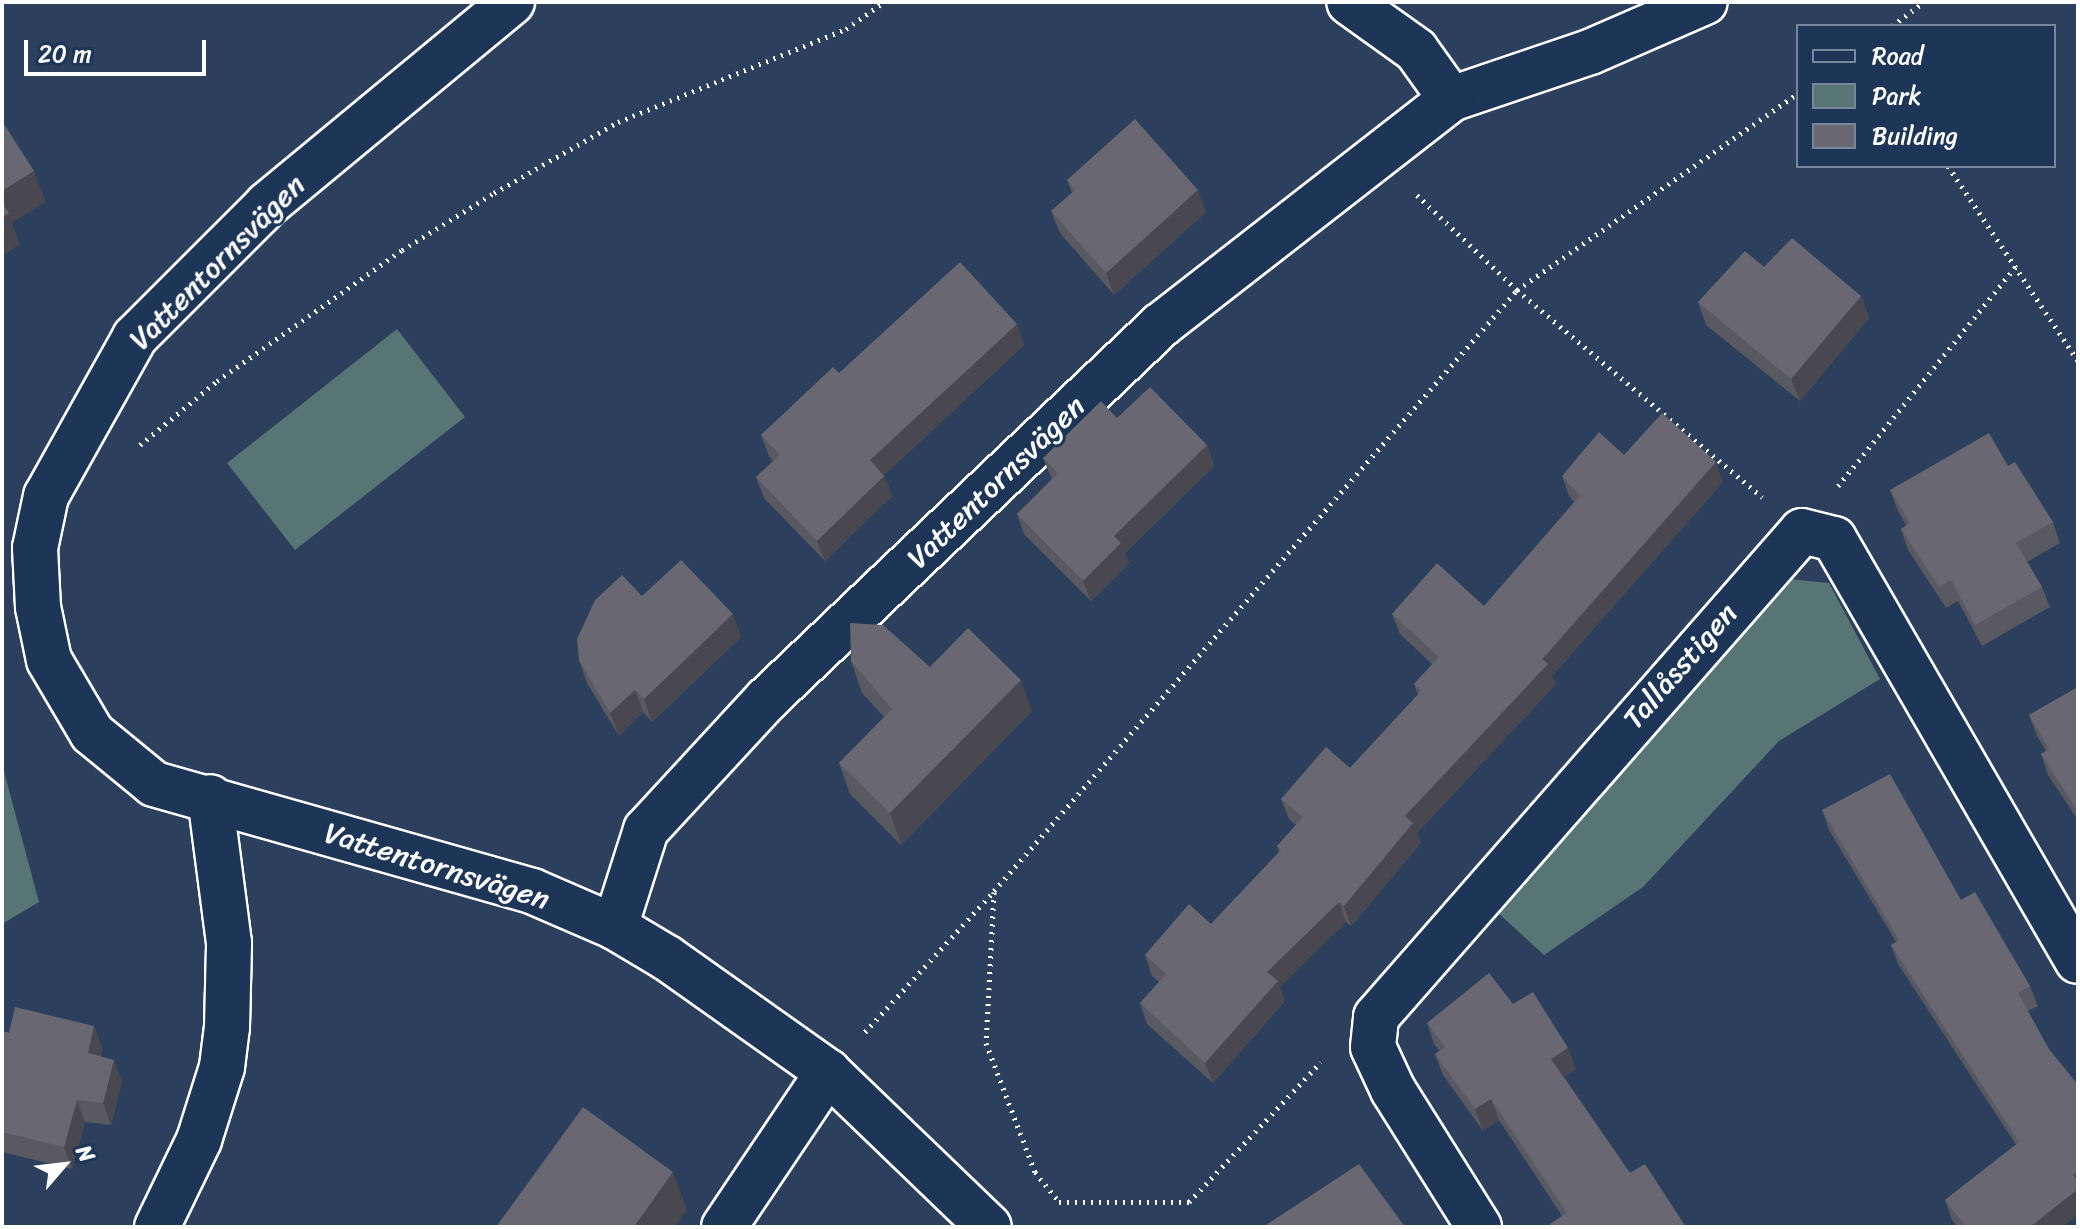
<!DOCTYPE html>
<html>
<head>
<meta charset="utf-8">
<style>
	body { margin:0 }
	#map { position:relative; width:2080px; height:1229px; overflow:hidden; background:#2c3f5c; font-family:Sriracha,sans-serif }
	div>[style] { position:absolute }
	.green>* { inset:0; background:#567574 }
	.path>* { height:5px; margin-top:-2.5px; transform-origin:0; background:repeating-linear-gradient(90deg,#fff 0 2px,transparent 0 8px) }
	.roads { filter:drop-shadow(2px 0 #fff) drop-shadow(-2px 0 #fff) drop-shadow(0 2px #fff) drop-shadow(0 -2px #fff) }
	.minor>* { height:44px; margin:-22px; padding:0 22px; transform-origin:22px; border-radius:22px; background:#1d3557 }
	.wall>* { inset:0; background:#595962 }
	.shaded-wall>* { inset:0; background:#494850 }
	.building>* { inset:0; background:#686772 }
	span { translate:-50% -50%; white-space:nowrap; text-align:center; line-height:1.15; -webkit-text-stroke:6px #1d3557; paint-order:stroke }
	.street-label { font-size:30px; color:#fff }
	.frame { position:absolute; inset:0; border:4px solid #fff; pointer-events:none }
	.legend { position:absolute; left:1796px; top:24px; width:260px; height:144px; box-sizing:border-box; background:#1d3557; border:2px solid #77869a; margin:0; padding:10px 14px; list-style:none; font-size:24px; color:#fff }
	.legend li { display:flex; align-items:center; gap:16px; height:40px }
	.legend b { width:40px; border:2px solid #77869a }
	.north { position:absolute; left:24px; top:1125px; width:80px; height:80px; -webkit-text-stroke:6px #1d3557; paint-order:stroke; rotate:62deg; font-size:22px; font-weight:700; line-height:32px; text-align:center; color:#fff }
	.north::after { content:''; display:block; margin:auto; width:28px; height:36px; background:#fff; clip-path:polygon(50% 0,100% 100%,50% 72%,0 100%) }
	.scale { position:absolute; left:24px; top:40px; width:182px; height:36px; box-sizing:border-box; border:4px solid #fff; border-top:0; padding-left:10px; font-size:24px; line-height:28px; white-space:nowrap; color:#fff; -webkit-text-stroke:6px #1d3557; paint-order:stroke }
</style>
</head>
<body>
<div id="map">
	<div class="green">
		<div style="clip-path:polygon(397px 329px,465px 417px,295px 550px,227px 463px)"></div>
		<div style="clip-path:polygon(1779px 578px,1829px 583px,1880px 679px,1779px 741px,1643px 887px,1544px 955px,1496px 911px)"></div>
		<div style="clip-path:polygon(2px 764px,39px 902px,2px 924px)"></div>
	</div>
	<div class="path">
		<div style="left:1892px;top:26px;width:40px;rotate:-37deg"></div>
		<div style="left:1948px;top:166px;width:234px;rotate:56.3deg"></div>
		<div style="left:1417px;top:195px;width:138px;rotate:43.5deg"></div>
		<div style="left:1517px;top:290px;width:321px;rotate:40.2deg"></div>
		<div style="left:140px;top:445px;width:100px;rotate:-39.7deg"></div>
		<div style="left:217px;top:381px;width:227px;rotate:-35.3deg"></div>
		<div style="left:402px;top:250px;width:108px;rotate:-31.8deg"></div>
		<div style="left:494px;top:193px;width:143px;rotate:-29.8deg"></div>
		<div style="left:618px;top:122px;width:246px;rotate:-22.2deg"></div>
		<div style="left:846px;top:29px;width:47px;rotate:-35.4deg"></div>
		<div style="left:1838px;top:486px;width:284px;rotate:-51deg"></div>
		<div style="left:994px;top:892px;width:151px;rotate:93deg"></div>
		<div style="left:986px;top:1043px;width:138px;rotate:69.2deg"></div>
		<div style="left:1035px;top:1172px;width:38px;rotate:51deg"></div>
		<div style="left:1059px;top:1202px;width:130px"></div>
		<div style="left:1189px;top:1202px;width:192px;rotate:-46.7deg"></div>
		<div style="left:865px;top:1032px;width:191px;rotate:-47.5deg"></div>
		<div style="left:994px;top:891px;width:797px;rotate:-48.97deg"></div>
		<div style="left:1517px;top:290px;width:343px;rotate:-35deg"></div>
	</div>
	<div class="roads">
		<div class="minor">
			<div style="left:512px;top:2px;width:318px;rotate:140.4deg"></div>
			<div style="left:267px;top:205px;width:187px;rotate:135deg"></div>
			<div style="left:135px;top:337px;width:182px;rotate:119.2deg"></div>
			<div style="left:46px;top:496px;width:53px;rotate:101.9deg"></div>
			<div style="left:35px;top:548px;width:59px;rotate:87.1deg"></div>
			<div style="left:38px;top:607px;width:54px;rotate:78.3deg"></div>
			<div style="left:49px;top:660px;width:85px;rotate:59.5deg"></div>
			<div style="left:92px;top:733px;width:80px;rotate:39.4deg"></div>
			<div style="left:154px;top:784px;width:393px;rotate:15.8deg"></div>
			<div style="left:532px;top:891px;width:90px;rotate:23.4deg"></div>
			<div style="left:615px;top:927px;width:61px;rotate:30.8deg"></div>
			<div style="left:667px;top:958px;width:197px;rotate:35.3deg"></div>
			<div style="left:828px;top:1072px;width:223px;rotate:43.9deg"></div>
			<div style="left:1451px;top:99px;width:147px;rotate:-18.7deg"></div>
			<div style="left:1590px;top:52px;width:125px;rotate:-23.5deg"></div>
			<div style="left:615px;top:927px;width:102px;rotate:-72.3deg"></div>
			<div style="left:646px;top:830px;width:178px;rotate:-47.3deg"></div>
			<div style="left:767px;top:699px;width:543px;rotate:-43.51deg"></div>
			<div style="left:1161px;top:325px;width:368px;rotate:-37.9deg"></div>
			<div style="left:1451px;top:99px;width:60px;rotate:-125.5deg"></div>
			<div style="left:1416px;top:50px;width:82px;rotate:-144.4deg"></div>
			<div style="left:157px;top:1227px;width:97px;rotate:-64.2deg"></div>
			<div style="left:199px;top:1140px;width:77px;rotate:-72.5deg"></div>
			<div style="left:222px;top:1067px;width:40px;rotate:-82.9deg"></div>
			<div style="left:227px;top:1027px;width:84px;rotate:-88.6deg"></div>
			<div style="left:229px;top:943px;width:147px;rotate:-97.4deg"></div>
			<div style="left:724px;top:1227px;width:187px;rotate:-56.1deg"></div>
			<div style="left:1479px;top:1227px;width:162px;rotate:-122.1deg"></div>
			<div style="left:1393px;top:1090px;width:47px;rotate:-114.9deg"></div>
			<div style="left:1373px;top:1047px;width:30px;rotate:-84deg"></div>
			<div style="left:1376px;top:1017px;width:646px;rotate:-48.76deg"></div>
			<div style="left:1802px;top:531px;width:33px;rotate:14deg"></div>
			<div style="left:1834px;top:539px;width:487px;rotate:60deg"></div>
		</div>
	</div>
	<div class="wall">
		<div style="clip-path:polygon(1067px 180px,1206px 212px,1114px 295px,1060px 233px,1051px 211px,1072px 193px)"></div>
		<div style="clip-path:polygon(1764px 267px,1861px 296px,1869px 318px,1800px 401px,1706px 325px,1698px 302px)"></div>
		<div style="clip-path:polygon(1017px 324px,1024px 345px,884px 475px,892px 496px,825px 561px,764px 498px,756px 477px,773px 461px,769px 456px,761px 435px,839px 373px)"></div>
		<div style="clip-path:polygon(1117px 418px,1207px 445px,1214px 466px,1125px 553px,1129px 563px,1091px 601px,1024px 534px,1017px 514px,1052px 480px,1043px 458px)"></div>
		<div style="clip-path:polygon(1624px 455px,1723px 482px,1552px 676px,1556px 684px,1417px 833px,1421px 843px,1351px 926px,1346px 922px,1280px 987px,1285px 1001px,1213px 1083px,1147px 1024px,1140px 1003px,1159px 982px,1152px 976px,1145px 955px,1211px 924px,1279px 852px,1277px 846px,1296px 825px,1289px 819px,1281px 799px,1350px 768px,1418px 695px,1414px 684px,1432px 664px,1400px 634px,1392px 614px,1484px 606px,1574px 502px,1569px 496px,1562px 476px)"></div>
		<div style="clip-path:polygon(2008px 466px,2053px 522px,2060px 543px,2027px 562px,2042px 587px,2050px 607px,1982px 646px,1958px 601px,1946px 608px,1908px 550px,1901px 529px,1906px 525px,1898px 511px,1890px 490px)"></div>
		<div style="clip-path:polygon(642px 596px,741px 637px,652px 722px,643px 712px,619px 736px,587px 683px,579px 660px)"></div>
		<div style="clip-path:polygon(851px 661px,930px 667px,1032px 711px,901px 845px,850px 794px,839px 763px,884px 717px,862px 693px)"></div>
		<div style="clip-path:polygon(2078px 687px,2078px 820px,2048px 775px,2041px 754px,2046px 751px,2037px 736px,2029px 715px)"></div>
		<div style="clip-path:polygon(1822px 810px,1961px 900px,2030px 986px,2038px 1006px,2028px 1011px,2062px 1227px,1958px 1227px,1952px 1220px,1945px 1200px,2016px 1145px,1898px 964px,1891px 945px,1896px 942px,1829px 830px)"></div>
		<div style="clip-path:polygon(1513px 1004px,1576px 1069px,1564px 1077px,1630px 1173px,1686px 1227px,1551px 1227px,1550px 1224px,1562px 1216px,1499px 1120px,1483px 1131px,1443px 1075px,1435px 1054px,1440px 1051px,1434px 1044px,1427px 1023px)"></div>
		<div style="clip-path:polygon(94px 1026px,102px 1049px,101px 1056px,122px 1082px,111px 1125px,85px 1122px,72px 1169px,2px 1152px,2px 1031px,9px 1033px)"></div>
	</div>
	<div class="shaded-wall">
		<div style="clip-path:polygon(34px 171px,46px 202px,12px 223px,20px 244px,2px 256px,2px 191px)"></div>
		<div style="clip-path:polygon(1198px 190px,1206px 212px,1114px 295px,1106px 273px)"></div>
		<div style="clip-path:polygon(1861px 296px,1869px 318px,1800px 401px,1791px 379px)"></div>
		<div style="clip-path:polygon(1017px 324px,1024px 345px,878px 481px,870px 460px)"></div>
		<div style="clip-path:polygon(1207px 445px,1214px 466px,1125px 553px,1129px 563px,1091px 601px,1083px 581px,1114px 536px)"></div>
		<div style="clip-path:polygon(1716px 462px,1723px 482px,1552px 676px,1556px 684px,1417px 833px,1421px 843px,1351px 926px,1344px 906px,1405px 816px)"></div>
		<div style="clip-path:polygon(884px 476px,892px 496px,825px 561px,817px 541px)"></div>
		<div style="clip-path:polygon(733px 614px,741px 637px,652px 722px,644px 699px)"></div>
		<div style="clip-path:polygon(1021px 680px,1032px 711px,901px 845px,890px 813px)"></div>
		<div style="clip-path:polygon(635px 690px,643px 712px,619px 736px,610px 713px)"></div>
		<div style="clip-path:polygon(1339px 902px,1346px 922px,1280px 987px,1285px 1001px,1213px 1083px,1205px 1063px,1267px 972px)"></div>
		<div style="clip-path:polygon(94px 1026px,102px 1049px,96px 1076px,88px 1053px)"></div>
		<div style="clip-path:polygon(1568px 1048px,1576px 1069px,1559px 1081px,1551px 1059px)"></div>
		<div style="clip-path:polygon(114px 1060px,122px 1082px,111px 1125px,103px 1103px)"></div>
		<div style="clip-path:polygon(1491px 1099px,1499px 1120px,1483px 1131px,1475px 1109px)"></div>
		<div style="clip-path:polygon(77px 1100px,85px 1122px,72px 1169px,64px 1147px)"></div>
		<div style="clip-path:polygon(2078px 1171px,2078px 1215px,2062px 1227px,2030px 1227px,2073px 1175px)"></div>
		<div style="clip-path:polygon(673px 1172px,687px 1210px,675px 1227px,634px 1227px)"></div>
	</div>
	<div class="building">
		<div style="clip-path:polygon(1135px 119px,1198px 190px,1106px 273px,1051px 211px,1075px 190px,1067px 180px)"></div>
		<div style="clip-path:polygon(2px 121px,34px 171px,2px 191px)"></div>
		<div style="clip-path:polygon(2px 203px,9px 213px,2px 217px)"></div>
		<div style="clip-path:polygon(1792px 238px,1861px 296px,1791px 379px,1698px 302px,1745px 251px,1764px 267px)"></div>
		<div style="clip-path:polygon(960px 262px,1017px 324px,870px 460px,884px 476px,817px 541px,756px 477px,780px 455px,761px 435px,833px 367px,839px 373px)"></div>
		<div style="clip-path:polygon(1150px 387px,1207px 445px,1114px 536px,1121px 543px,1083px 581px,1017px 514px,1058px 473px,1043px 458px,1101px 401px,1117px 418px)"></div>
		<div style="clip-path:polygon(1662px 413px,1716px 462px,1542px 659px,1548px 664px,1405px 816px,1413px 823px,1344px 906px,1339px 902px,1267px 972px,1278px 981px,1205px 1063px,1140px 1003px,1166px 974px,1145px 955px,1189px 904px,1211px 924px,1281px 850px,1277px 846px,1303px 817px,1281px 799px,1326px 747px,1350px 768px,1421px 691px,1414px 684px,1439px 657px,1392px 614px,1437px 563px,1484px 606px,1580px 496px,1562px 476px,1599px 432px,1624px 455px)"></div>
		<div style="clip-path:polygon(1989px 433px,2008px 466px,2015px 462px,2053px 522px,2016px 543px,2042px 587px,1975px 625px,1951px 580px,1939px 587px,1901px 529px,1910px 523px,1890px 490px)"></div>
		<div style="clip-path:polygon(681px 560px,733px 614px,644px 699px,635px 690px,610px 713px,579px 660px,577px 639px,595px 600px,622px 575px,642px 596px)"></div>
		<div style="clip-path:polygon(850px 623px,883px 625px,930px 667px,968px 628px,1021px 680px,890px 813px,839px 763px,892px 709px,851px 661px)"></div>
		<div style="clip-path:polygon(2078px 687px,2078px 811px,2041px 754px,2049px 749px,2029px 715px)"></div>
		<div style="clip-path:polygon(1890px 774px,1961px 900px,1975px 892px,2030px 986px,2018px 993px,2049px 1049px,2078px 1085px,2078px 1171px,2073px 1175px,2078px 1181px,2078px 1189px,2030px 1227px,1966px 1227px,1945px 1200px,2019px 1142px,1891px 945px,1899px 940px,1822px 810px)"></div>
		<div style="clip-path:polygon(1489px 973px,1513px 1004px,1533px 992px,1568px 1048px,1551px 1059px,1630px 1173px,1645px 1164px,1686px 1227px,1552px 1227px,1550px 1224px,1567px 1213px,1491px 1099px,1475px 1109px,1435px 1054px,1445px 1047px,1427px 1023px)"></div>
		<div style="clip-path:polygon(15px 1007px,94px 1026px,88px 1053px,114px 1060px,103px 1103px,77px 1100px,64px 1147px,2px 1132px,2px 1031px,9px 1033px)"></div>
		<div style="clip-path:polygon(583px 1107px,673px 1172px,634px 1227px,496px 1227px)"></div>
		<div style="clip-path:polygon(1359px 1164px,1405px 1227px,1263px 1227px)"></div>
	</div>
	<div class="street-label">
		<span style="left:217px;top:262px;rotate:-45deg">Vattentornsvägen</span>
		<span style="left:996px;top:482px;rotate:-44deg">Vattentornsvägen</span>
		<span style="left:1680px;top:666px;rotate:-49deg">Tallåsstigen</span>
		<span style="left:437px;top:866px;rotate:17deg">Vattentornsvägen</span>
	</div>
	<div class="frame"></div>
	<ul class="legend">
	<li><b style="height:10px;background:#1d3557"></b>Road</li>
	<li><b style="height:22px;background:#567574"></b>Park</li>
	<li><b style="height:22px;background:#686772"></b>Building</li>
	</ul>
	<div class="north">N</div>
	<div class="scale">20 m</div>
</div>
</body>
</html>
